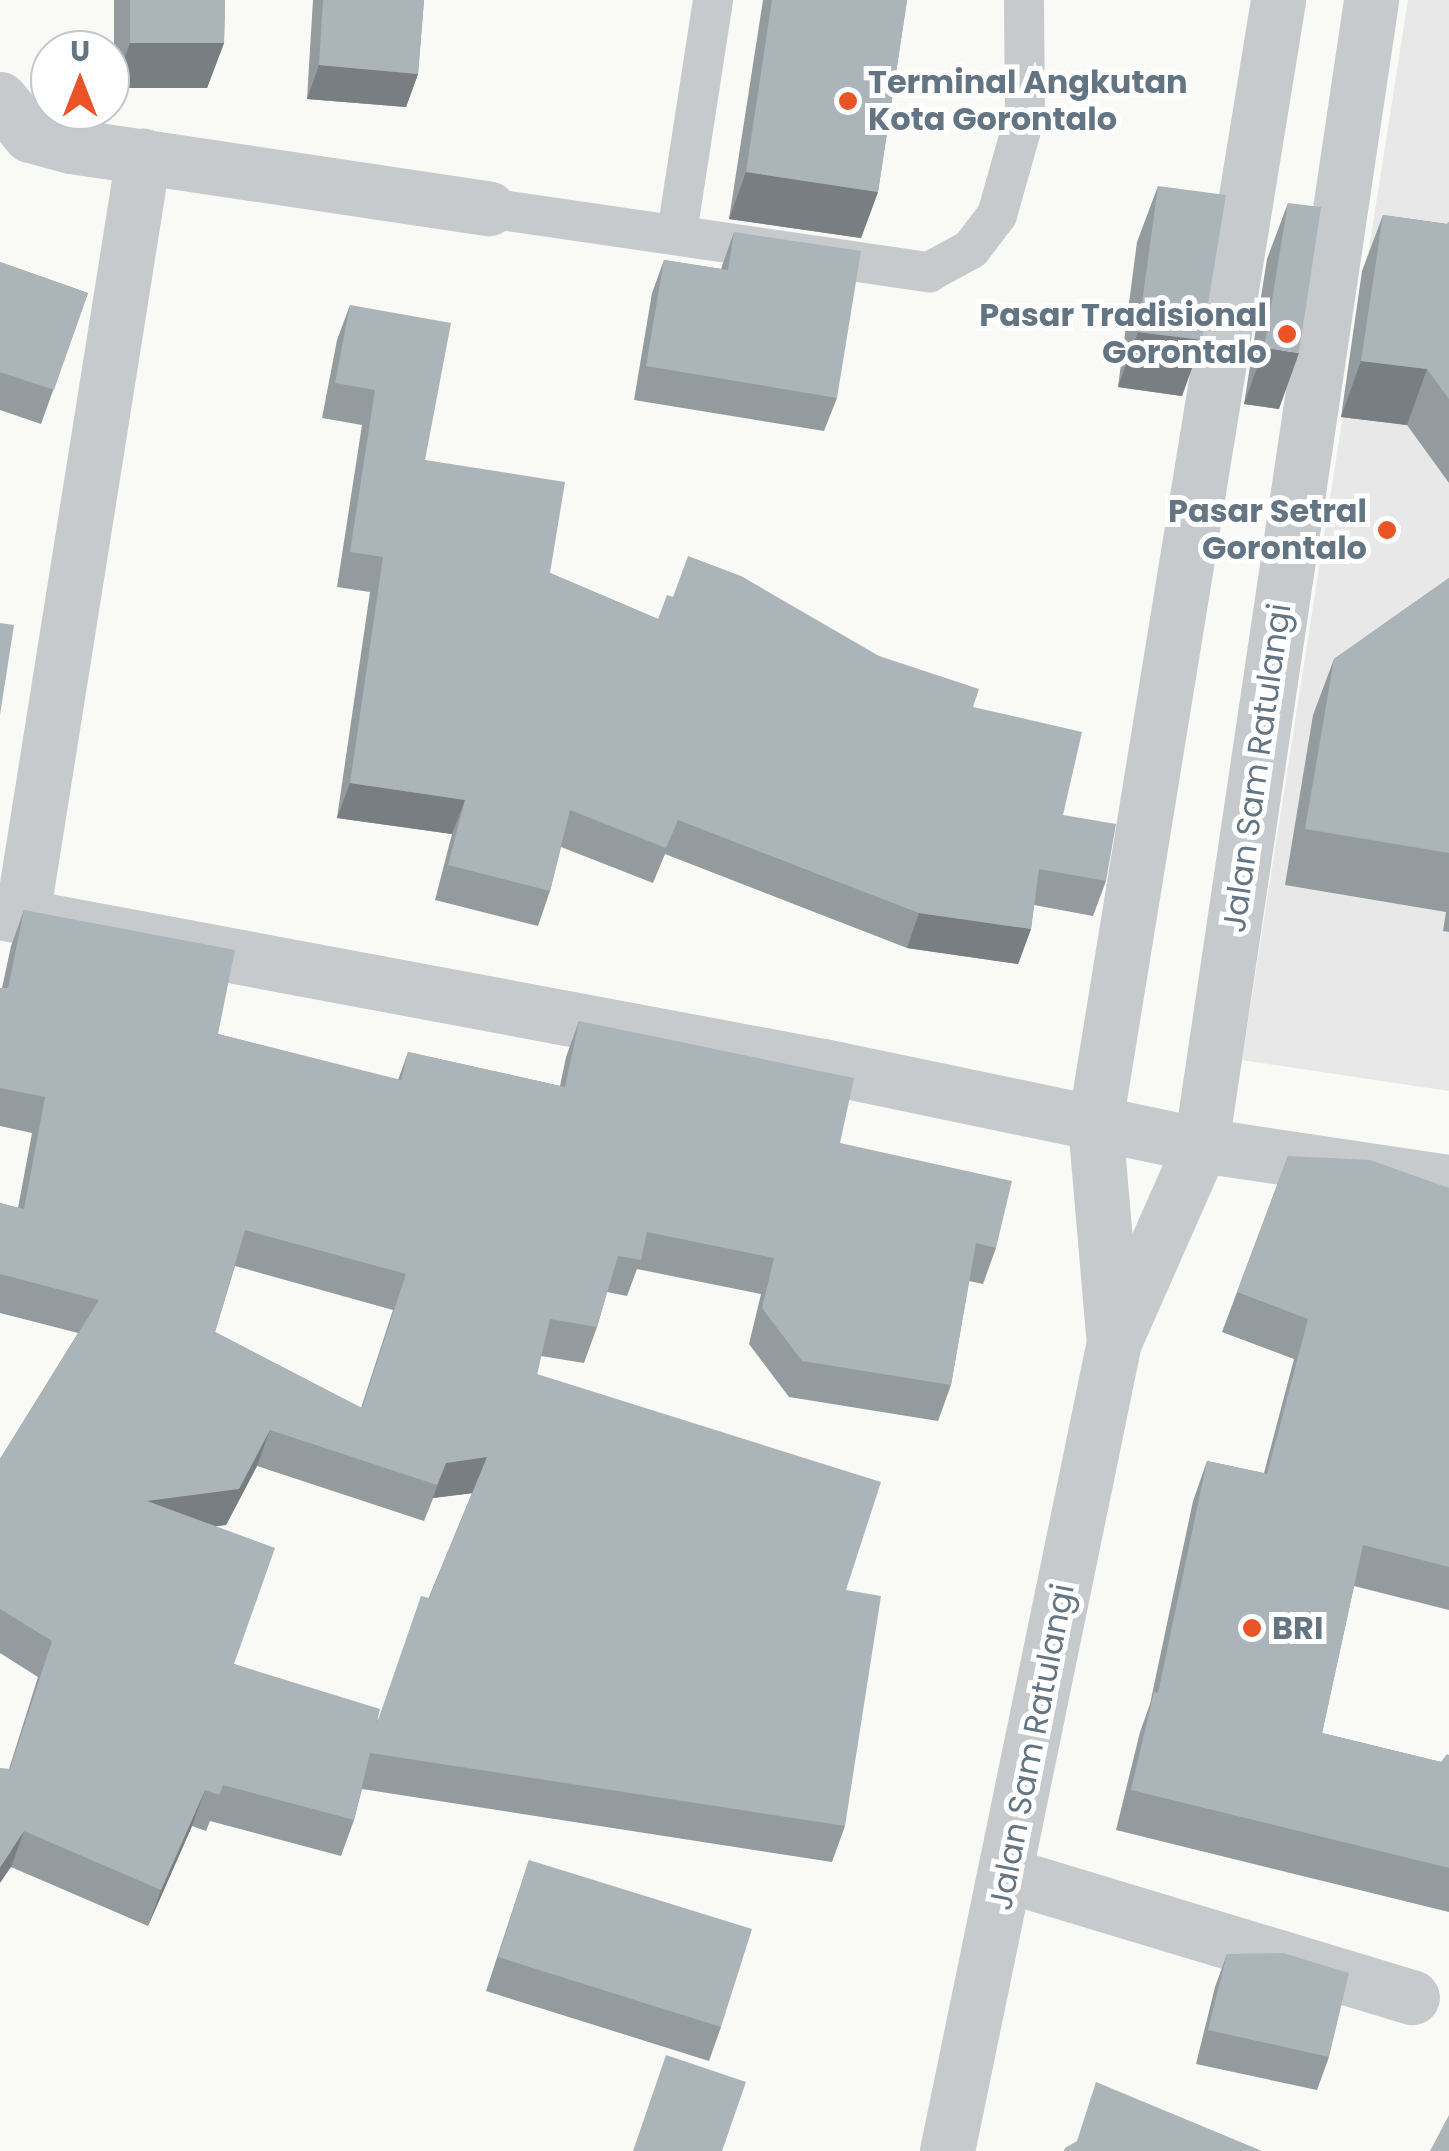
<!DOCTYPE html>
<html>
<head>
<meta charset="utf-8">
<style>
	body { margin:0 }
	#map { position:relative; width:1449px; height:2151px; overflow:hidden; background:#f9f9f6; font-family:Poppins,sans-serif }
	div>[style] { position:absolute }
	.built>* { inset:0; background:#e7e8e7 }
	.service>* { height:40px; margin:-20px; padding:0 20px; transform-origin:20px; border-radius:20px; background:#c6cacd }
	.minor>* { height:55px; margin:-27.5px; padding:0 27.5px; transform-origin:27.5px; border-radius:27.5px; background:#c6cacd }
	.wall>* { inset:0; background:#939b9f }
	.shaded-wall>* { inset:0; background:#787e82 }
	.building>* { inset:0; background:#abb4b9 }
	.dots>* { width:28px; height:28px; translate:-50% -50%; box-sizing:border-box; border:5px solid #fff; border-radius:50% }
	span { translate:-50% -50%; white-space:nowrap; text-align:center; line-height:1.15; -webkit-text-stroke:10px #fff; paint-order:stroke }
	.poi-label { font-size:32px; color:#637482; font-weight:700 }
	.left { translate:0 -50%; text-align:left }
	.right { translate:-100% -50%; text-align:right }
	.street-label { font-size:32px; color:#637482 }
	.north { position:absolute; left:30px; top:30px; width:100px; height:100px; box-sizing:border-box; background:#fff; border:2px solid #c1c7cd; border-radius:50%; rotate:0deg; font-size:28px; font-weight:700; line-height:40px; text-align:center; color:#637482 }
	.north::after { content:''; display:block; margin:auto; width:35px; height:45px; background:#ea5325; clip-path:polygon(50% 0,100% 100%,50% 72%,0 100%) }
</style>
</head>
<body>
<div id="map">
	<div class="built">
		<div style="clip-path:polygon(1408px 0,1449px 0,1449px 1091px,1242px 1060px)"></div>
	</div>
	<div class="service">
		<div style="left:488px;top:208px;width:446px;rotate:8.3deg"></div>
		<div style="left:929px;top:272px;width:48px;rotate:-28.7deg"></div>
		<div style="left:971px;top:249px;width:43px;rotate:-52.6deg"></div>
		<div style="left:997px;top:215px;width:103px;rotate:-74.2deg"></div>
		<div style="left:1025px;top:116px;width:116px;rotate:-90.5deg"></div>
		<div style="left:677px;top:233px;width:236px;rotate:-81.2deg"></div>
	</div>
	<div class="minor">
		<div style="left:0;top:99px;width:47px;rotate:50.2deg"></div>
		<div style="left:30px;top:135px;width:42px;rotate:15deg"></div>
		<div style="left:71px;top:146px;width:422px;rotate:8.5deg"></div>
		<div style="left:0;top:912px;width:837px;rotate:10.6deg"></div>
		<div style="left:823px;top:1066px;width:386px;rotate:11.8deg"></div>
		<div style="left:1201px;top:1145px;width:251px;rotate:8.5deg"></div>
		<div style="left:22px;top:916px;width:770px;rotate:-80.95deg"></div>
		<div style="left:1113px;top:1334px;width:212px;rotate:-94.9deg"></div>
		<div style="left:1095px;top:1123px;width:1138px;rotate:-80.74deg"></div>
		<div style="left:1007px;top:1875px;width:423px;rotate:16.8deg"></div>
		<div style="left:947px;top:2151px;width:826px;rotate:-78.34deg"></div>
		<div style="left:1114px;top:1342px;width:215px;rotate:-66.2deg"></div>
		<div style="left:1201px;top:1145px;width:1158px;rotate:-81.55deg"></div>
	</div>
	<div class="wall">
		<div style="clip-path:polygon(114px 0,225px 0,224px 43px,207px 88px,114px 88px)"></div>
		<div style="clip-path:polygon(313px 0,424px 0,418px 74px,406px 107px,307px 99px)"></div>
		<div style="clip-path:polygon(763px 0,907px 0,878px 192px,861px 238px,729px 219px)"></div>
		<div style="clip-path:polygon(1158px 186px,1202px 340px,1182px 396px,1118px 387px,1137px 242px)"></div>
		<div style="clip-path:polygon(1288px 203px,1279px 409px,1244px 404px,1267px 259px)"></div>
		<div style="clip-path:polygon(1383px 215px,1447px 224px,1449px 222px,1449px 483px,1407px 425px,1341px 417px,1362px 271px)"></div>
		<div style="clip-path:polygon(734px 232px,837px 398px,824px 431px,634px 400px,652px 293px,664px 260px,721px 269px)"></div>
		<div style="clip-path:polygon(0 262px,88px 293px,41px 424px,0 410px)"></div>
		<div style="clip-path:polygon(350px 305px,425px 460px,550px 573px,658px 619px,879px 656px,973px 707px,1063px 815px,1106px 881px,1093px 916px,1034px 905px,1031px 929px,1018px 964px,907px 948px,665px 854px,653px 883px,561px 847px,550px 891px,538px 926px,435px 900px,452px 834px,337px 818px,370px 592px,337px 587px,362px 425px,322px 418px,337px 340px)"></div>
		<div style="clip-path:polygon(1449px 578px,1449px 932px,1443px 931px,1446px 912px,1285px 885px,1313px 715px,1334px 659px)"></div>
		<div style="clip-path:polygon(evenodd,24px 910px,218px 1034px,398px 1080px,408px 1052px,560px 1086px,566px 1057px,579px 1021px,840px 1143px,996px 1248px,983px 1284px,969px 1281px,951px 1385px,938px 1421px,789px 1397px,749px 1344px,761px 1294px,637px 1269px,627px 1296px,607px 1292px,597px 1327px,584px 1363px,541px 1356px,537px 1374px,846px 1590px,845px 1826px,832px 1862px,362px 1789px,354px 1820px,341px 1856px,210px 1821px,206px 1831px,192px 1826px,148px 1926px,11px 1867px,9px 1769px,38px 1677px,0 1653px,0 1459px,78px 1333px,0 1313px,0 1203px,18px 1208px,32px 1133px,0 1126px,0 988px,2px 988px,11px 946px,24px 910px,235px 1266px,393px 1310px,361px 1408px,215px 1332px,235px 1266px,24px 910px,257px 1466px,424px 1521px,433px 1498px,472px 1493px,378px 1720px,234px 1664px,216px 1526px,226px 1525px,257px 1466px)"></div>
		<div style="clip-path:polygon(1288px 1156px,1449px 1188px,1449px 1610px,1354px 1586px,1322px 1733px,1441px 1762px,1449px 1755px,1449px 1912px,1116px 1830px,1140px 1732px,1150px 1704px,1193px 1501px,1207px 1461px,1264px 1473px,1294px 1359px,1222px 1332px)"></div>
		<div style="clip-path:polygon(529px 1860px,721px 2027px,709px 2061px,486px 1991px)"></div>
		<div style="clip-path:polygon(1227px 1954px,1329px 2057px,1317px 2090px,1196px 2064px,1215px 1987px)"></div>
	</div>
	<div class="shaded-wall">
		<div style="clip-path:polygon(130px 43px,224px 43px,207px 88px,114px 88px)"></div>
		<div style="clip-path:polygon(319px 65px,418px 74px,406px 107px,307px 99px)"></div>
		<div style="clip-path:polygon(746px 172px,878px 192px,861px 238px,729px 219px)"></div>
		<div style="clip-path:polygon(1138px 332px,1202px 340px,1182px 396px,1118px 387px)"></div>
		<div style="clip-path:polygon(1264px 348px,1299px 353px,1279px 409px,1244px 404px)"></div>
		<div style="clip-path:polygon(1361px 361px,1427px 369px,1407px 425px,1341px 417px)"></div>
		<div style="clip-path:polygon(350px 783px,465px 800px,452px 834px,337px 818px)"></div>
		<div style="clip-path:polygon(919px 913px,1031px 929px,1018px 964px,907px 948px)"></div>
		<div style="clip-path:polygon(270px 1430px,257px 1466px,226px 1525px,134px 1537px,147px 1501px)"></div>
		<div style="clip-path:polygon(487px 1457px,474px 1493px,433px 1498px,424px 1521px,446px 1463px)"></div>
		<div style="clip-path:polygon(205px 1790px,192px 1826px,148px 1926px,161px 1890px)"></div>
		<div style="clip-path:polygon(24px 1831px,11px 1867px,0 1883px,0 1867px)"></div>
	</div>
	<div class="building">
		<div style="clip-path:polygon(130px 0,225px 0,224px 43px,130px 43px)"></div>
		<div style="clip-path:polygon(323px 0,424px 0,418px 74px,319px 65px)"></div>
		<div style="clip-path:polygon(772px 0,907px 0,878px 192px,746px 172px)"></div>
		<div style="clip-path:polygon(1158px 186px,1226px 195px,1202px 340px,1138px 332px)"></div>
		<div style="clip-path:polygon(1288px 203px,1321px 207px,1299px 353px,1264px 348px)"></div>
		<div style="clip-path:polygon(1383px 215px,1447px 224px,1449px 222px,1449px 399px,1427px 369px,1361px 361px)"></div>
		<div style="clip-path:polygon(734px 232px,861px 251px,837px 398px,646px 366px,664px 260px,728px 270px)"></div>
		<div style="clip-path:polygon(0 262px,88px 293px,54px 390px,0 372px)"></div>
		<div style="clip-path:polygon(350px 305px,451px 323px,425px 460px,565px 482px,550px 573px,658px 619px,667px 595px,673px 597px,688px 556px,741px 576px,879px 656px,979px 689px,973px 707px,1082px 732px,1063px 815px,1116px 824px,1106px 881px,1039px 869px,1031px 929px,919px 913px,678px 820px,666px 848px,570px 810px,550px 891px,448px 865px,465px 800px,350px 783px,383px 557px,350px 552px,375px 390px,335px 383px)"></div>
		<div style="clip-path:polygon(1449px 578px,1449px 853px,1305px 829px,1334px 659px)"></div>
		<div style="clip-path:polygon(0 623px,14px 625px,0 715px)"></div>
		<div style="clip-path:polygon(evenodd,24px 910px,235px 950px,218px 1034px,401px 1080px,408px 1052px,565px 1087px,579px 1021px,854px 1078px,840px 1143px,1012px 1181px,996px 1248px,976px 1243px,951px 1385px,802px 1361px,762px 1308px,774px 1258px,647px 1232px,641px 1260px,618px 1256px,597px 1327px,550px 1319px,537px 1374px,881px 1482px,846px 1590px,881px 1596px,845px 1826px,370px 1753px,354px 1820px,223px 1785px,219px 1795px,205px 1790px,161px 1890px,24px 1831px,0 1867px,0 1768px,10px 1769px,52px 1641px,0 1609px,0 1459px,99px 1300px,0 1274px,0 1203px,24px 1209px,45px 1097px,0 1088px,0 988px,8px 988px,24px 910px,245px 1230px,406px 1274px,362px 1408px,215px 1332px,245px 1230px,24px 910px,270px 1430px,437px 1485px,446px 1463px,487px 1457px,429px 1598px,421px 1596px,376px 1726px,380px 1709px,234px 1664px,275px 1548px,147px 1501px,239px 1489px,270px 1430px)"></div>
		<div style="clip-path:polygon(1288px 1156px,1370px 1160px,1449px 1188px,1449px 1567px,1363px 1545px,1322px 1733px,1441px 1762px,1447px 1754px,1449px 1755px,1449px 1868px,1131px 1790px,1154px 1692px,1158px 1693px,1207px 1461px,1267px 1474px,1308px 1319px,1237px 1292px)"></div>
		<div style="clip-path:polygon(529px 1860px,752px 1929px,721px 2027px,498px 1957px)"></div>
		<div style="clip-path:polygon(1283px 1953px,1349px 1973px,1329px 2057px,1208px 2030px,1227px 1954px)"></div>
		<div style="clip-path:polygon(666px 2055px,746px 2082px,722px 2151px,633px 2151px)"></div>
		<div style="clip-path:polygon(1096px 2082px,1262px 2151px,1064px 2151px,1065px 2148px,1077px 2141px)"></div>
		<div style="clip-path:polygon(1449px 2115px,1449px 2151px,1430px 2151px)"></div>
	</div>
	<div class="dots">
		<div style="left:848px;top:101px;background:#ea5325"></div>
		<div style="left:1287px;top:334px;background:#ea5325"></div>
		<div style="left:1387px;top:530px;background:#ea5325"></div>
		<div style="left:1252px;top:1628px;background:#ea5325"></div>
	</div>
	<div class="poi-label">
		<span class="left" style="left:868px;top:101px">Terminal Angkutan<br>Kota Gorontalo</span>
		<span class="right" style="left:1267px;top:334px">Pasar Tradisional<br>Gorontalo</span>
		<span class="right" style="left:1367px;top:530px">Pasar Setral<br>Gorontalo</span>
		<span class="left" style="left:1272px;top:1628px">BRI</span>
	</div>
	<div class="street-label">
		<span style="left:1257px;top:768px;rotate:-82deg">Jalan Sam Ratulangi</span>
		<span style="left:1032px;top:1747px;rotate:-79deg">Jalan Sam Ratulangi</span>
	</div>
	<div class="north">U</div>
</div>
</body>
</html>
